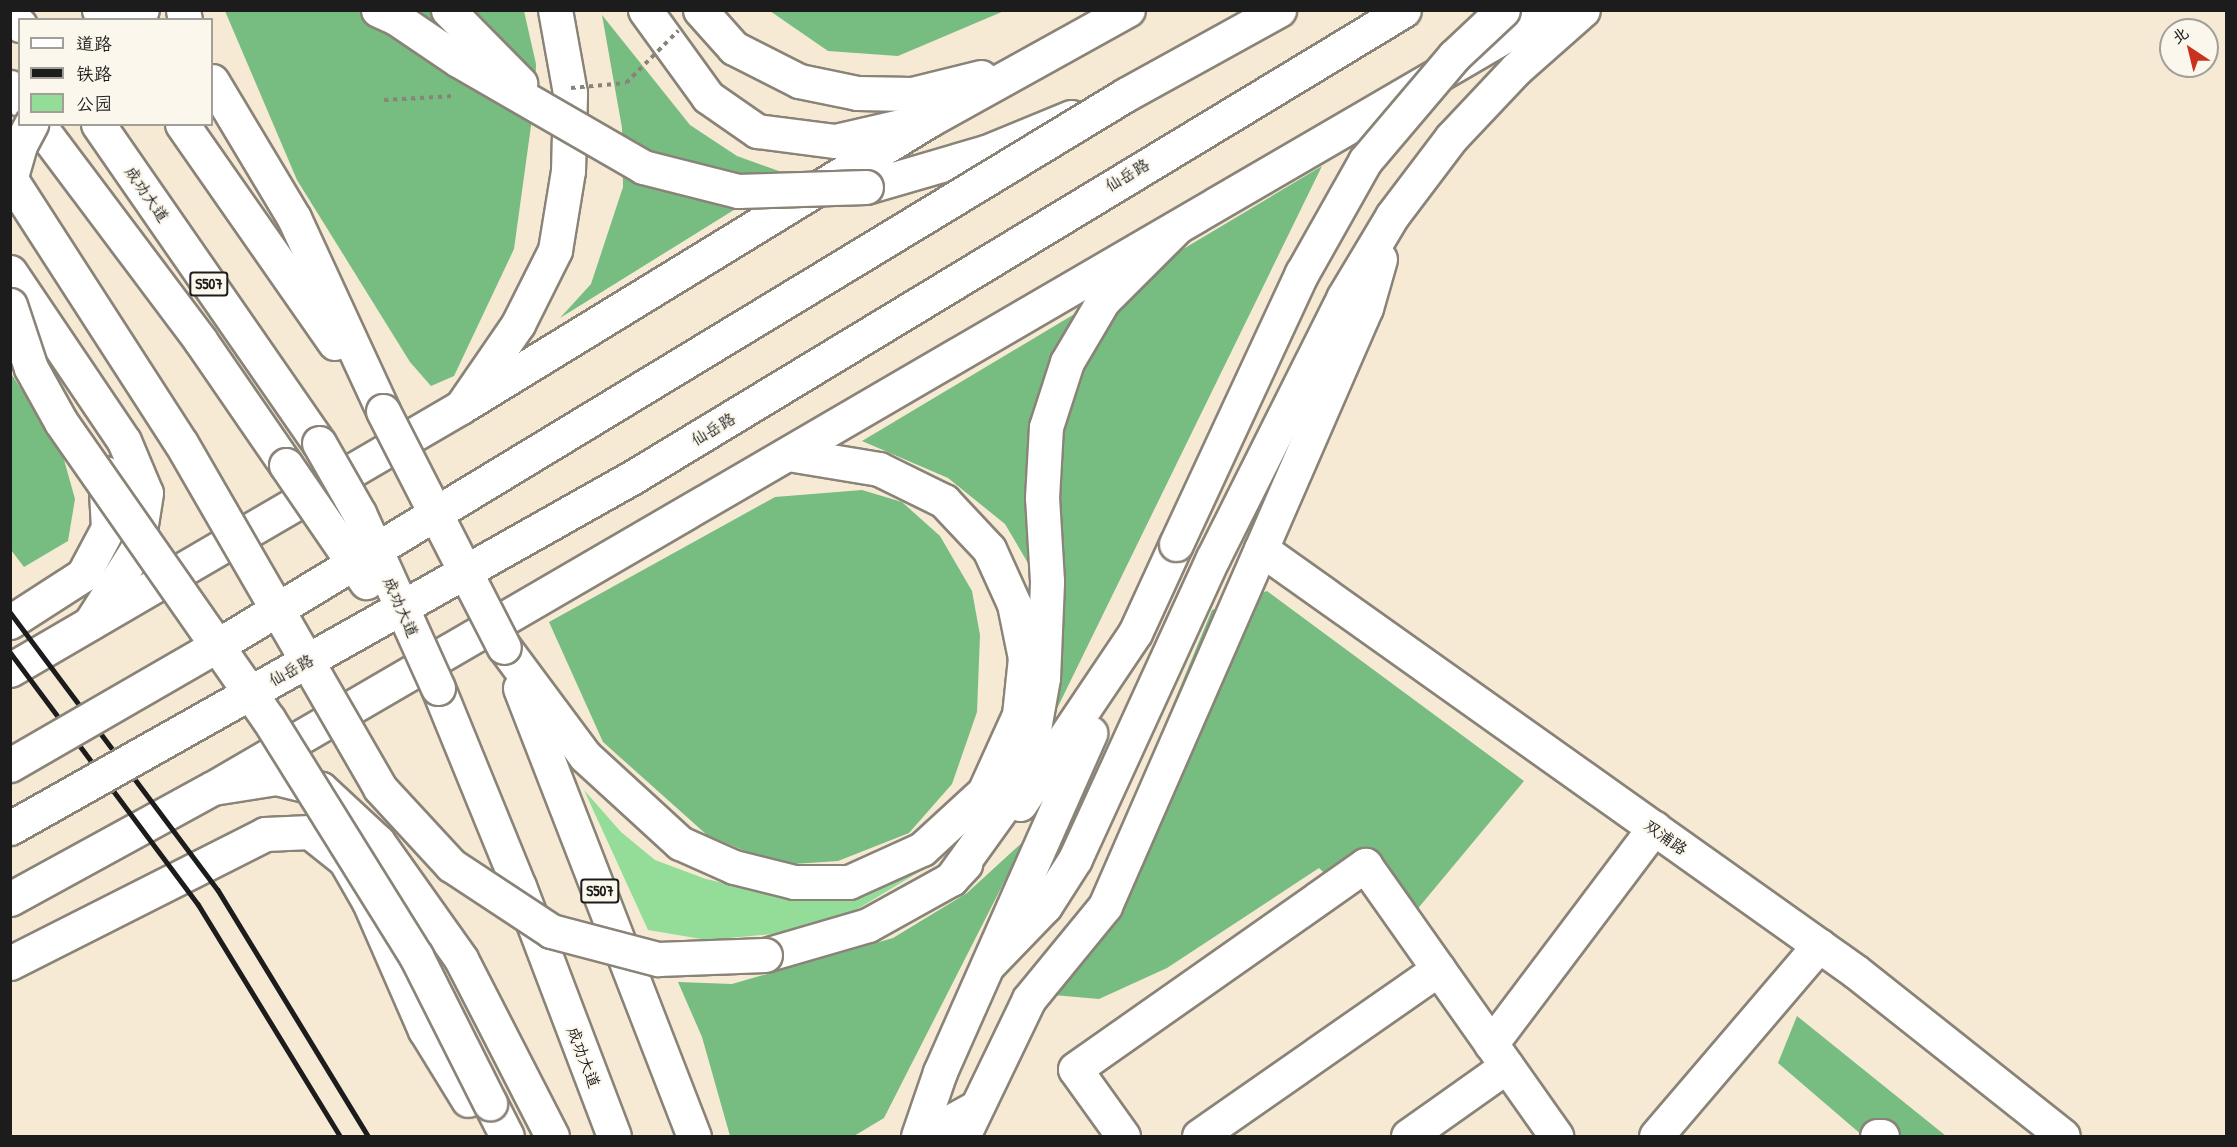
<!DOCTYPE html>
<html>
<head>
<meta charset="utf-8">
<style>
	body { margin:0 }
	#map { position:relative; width:2237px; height:1147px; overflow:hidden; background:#f7ead5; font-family:"Patrick Hand","LXGW WenKai TC",sans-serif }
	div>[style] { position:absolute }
	.green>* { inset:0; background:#94dd99 }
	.forest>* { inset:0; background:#77bc81 }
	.path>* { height:4px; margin-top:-2px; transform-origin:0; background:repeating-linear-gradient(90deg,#8a8378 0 4.5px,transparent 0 9px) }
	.roads { filter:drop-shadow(2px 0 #8a8378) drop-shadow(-2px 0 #8a8378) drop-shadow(0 2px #8a8378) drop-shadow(0 -2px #8a8378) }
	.minor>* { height:33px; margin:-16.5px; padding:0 16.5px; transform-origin:16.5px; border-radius:16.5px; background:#fff }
	.major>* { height:33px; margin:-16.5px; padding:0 16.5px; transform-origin:16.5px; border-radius:16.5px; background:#fff }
	.highway>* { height:33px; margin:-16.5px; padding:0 16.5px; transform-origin:16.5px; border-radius:16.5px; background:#fff }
	.rail>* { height:4.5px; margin:-2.25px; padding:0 2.25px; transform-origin:2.25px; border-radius:2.25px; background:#1c1c1c }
	.path-bridge>* { height:4px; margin-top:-2px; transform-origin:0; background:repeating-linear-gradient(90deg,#8a8378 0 4.5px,transparent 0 9px) }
	.bridges { filter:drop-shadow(2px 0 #8a8378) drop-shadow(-2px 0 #8a8378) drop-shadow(0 2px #8a8378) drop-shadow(0 -2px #8a8378) }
	.highway-bridge>* { height:33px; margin:-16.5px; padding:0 16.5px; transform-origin:16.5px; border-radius:16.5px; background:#fff }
	span { translate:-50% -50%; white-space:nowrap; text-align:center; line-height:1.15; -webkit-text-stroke:4.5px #fbf7ec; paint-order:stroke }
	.shield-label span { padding:2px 4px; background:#fbf7ec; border:2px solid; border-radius:4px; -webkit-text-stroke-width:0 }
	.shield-label { font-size:15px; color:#1c1c1c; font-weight:700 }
	.street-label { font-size:16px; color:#1c1c1c }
	.frame { position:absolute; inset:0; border:12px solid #1c1c1c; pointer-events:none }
	.legend { position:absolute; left:18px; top:18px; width:195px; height:108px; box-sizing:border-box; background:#fbf7ec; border:2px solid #a29f99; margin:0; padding:8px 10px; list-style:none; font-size:18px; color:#1c1c1c }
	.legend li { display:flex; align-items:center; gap:12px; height:30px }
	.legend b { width:30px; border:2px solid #a29f99 }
	.north { position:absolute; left:2159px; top:18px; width:60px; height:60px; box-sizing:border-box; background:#fbf7ec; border:2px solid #a29f99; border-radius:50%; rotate:325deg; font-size:16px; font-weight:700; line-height:24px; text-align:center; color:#1c1c1c }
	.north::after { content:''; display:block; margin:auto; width:21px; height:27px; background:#c8321e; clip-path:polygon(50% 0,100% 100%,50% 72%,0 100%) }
</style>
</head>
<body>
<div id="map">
	<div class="green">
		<div style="clip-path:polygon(584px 790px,621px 832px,655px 860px,706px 879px,772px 894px,854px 897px,932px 864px,856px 910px,783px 933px,707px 940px,648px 930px)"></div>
	</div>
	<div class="forest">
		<div style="clip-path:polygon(225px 11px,524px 11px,536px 64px,535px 97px,514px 249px,454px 376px,431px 386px,410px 362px,297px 180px)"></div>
		<div style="clip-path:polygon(770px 11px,1004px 11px,898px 56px,828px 51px)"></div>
		<div style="clip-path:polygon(602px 15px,690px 125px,737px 156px,790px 175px,560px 318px,591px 284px,623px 187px,622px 128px)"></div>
		<div style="clip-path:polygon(1322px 166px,1049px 725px,1062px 656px,1045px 592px,1005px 524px,948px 478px,862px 441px)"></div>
		<div style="clip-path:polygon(10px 372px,61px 449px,75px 499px,68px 541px,24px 567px,11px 550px)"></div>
		<div style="clip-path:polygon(862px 490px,902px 502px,940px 536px,972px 591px,980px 635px,977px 712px,952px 784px,909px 833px,838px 861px,778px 865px,707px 835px,603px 742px,549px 622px,775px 497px)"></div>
		<div style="clip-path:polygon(1267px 591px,1524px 781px,1405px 924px,1365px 872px,1336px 884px,1319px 868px,1167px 968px,1099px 999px,1053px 995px,1212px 610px)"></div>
		<div style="clip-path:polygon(1026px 839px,884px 1118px,854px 1136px,730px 1136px,702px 1037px,678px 982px,732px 984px,893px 938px,967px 893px)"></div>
		<div style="clip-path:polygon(1797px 1016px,1946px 1136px,1863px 1136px,1778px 1063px)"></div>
	</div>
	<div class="path">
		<div style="left:384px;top:100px;width:70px;rotate:-3.3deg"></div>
	</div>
	<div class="roads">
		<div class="minor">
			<div style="left:1491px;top:1044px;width:271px;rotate:-53deg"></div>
			<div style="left:963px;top:1136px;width:152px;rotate:-64.3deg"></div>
			<div style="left:1029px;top:999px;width:120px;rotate:-50.7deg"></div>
			<div style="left:1105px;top:906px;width:390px;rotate:-66.4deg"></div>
			<div style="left:1261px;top:549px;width:729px;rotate:35.39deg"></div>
			<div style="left:1855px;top:971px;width:265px;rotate:38.4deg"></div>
			<div style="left:1123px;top:1136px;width:82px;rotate:-125.6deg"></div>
			<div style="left:1075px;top:1069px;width:355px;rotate:-35.1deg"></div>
			<div style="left:1365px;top:865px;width:332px;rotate:54.8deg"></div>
			<div style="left:1199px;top:1136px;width:292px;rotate:-34.9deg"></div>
			<div style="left:1408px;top:1136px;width:121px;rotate:-35.3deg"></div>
			<div style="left:1656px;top:1136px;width:251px;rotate:-49.5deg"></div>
			<div style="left:1877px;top:1136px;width:5px"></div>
		</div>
		<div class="major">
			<div style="left:700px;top:10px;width:51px;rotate:48.2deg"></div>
			<div style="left:734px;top:48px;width:73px;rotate:26.9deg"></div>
			<div style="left:799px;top:81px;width:59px;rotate:11.7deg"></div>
			<div style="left:857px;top:93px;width:55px;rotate:1deg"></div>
			<div style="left:912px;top:94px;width:71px;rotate:-13.8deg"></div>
			<div style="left:1261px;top:549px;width:263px;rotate:-66.5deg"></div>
			<div style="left:1366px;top:308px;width:51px;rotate:-74.1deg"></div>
			<div style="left:10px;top:622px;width:87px;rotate:-32.8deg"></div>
			<div style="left:83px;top:575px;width:53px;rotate:-62deg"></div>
			<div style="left:108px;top:528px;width:55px;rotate:-93.1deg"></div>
			<div style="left:10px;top:670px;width:522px;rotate:-30.25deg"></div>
			<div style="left:461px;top:407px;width:551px;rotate:-31.5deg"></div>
			<div style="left:931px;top:119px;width:225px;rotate:-29deg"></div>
			<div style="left:10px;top:899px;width:231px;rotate:-28.7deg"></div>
			<div style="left:213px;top:788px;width:1546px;rotate:-30.21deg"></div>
			<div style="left:10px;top:963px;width:286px;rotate:-26.8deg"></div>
			<div style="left:265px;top:834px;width:45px;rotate:-2.5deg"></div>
			<div style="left:310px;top:832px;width:45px;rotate:38.7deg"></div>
			<div style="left:345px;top:860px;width:48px;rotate:60.3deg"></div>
			<div style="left:369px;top:902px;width:140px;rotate:66.4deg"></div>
			<div style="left:425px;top:1030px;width:82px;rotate:58.4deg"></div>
			<div style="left:988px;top:965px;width:82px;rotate:-46deg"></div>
			<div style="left:1045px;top:906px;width:56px;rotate:-57.4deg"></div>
			<div style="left:1075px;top:859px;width:331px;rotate:-65.4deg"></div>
			<div style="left:1213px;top:558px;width:291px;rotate:-63.4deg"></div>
			<div style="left:1343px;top:298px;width:96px;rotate:-59.1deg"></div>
			<div style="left:1392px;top:216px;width:98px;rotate:-52.9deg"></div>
			<div style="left:1451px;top:138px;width:95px;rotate:-46.7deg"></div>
			<div style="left:1516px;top:69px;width:89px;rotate:-41.4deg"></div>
			<div style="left:924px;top:1136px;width:58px;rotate:-28.8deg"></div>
		</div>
		<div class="highway">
			<div style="left:99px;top:10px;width:13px;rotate:51deg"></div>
			<div style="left:183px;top:10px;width:10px;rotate:79deg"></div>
			<div style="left:645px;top:10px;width:107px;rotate:54.1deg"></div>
			<div style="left:708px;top:97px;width:60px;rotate:34.8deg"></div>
			<div style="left:757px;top:131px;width:79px;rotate:7.3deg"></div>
			<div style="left:835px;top:141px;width:98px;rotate:-12.9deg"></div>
			<div style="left:10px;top:15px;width:14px;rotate:45deg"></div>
			<div style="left:128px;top:20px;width:17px;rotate:-36deg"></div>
			<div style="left:212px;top:81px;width:160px;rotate:59.1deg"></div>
			<div style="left:294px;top:218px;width:213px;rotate:65.2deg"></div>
			<div style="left:10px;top:87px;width:16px;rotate:50deg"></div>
			<div style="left:38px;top:124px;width:270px;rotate:53.1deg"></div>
			<div style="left:200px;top:340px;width:152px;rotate:55.5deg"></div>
			<div style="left:98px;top:124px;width:388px;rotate:55.3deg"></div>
			<div style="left:182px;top:124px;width:267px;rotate:55.1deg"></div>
			<div style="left:866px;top:187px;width:125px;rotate:-16.3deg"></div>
			<div style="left:986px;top:152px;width:92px;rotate:-22.4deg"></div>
			<div style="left:10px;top:272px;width:204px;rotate:56deg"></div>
			<div style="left:124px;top:441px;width:56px;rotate:67.1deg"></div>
			<div style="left:146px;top:493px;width:57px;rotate:99.1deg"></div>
			<div style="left:137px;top:549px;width:88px;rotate:122.4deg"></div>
			<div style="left:461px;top:407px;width:101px;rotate:-55.5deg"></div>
			<div style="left:518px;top:324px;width:83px;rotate:-63.4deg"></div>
			<div style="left:555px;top:250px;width:80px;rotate:-80.7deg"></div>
			<div style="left:568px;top:171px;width:78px;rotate:-88.5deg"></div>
			<div style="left:570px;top:93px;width:84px;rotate:-100.2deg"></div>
			<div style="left:504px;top:647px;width:136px;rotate:53.4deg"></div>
			<div style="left:585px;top:756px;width:129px;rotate:42.5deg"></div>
			<div style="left:680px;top:843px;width:59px;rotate:24deg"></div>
			<div style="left:734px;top:867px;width:62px;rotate:14deg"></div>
			<div style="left:794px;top:882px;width:55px"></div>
			<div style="left:849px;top:882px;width:80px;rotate:-24.3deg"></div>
			<div style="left:922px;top:849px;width:84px;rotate:-42.6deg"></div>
			<div style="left:984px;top:792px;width:85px;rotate:-65.6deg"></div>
			<div style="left:1019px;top:715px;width:57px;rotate:-84deg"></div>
			<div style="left:1025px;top:658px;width:55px;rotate:-101.5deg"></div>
			<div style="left:1014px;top:604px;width:60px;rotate:-114.4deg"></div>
			<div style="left:989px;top:549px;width:66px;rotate:-133.2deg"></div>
			<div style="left:944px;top:501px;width:72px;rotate:-153.8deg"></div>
			<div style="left:879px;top:469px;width:92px;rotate:-170.6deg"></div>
			<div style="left:438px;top:688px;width:214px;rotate:67.8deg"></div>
			<div style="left:519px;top:886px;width:267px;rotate:69.2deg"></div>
			<div style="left:520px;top:688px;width:481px;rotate:68.8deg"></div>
			<div style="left:213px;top:788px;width:64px;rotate:-9deg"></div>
			<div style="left:276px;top:778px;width:46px;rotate:13.7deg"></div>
			<div style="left:321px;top:789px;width:78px;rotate:42.9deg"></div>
			<div style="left:378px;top:842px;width:143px;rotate:54.6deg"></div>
			<div style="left:461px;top:959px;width:199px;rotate:62.8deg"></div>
			<div style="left:1020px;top:804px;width:206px;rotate:-56.1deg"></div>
			<div style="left:1135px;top:633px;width:98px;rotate:-65.3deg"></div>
			<div style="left:951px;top:879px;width:96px;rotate:-54.3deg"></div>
			<div style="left:1007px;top:801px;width:55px;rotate:-65.3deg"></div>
			<div style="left:1030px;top:751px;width:74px;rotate:-79.9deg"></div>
			<div style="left:1043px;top:678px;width:97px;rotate:-87.6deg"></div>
			<div style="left:1047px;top:581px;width:83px;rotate:-93.4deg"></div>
			<div style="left:1042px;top:498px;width:71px;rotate:-86.8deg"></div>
			<div style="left:1046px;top:427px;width:68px;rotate:-72.1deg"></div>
			<div style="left:1067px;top:362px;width:71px;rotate:-59.5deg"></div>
			<div style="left:1103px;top:301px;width:102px;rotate:-45deg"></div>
			<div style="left:765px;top:955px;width:107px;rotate:-16.2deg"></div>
			<div style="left:868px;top:925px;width:95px;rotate:-29deg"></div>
			<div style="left:951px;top:879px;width:21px;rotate:-47deg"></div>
			<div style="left:490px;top:1103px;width:37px;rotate:63deg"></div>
			<div style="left:918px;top:1136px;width:68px;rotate:-71deg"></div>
			<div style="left:940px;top:1072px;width:371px;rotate:-66.1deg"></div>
		</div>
	</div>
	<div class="rail">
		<div style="left:10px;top:612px;width:347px;rotate:53.2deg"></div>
		<div style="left:218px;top:890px;width:288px;rotate:58.6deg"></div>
		<div style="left:10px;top:652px;width:314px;rotate:53.3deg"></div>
		<div style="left:198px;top:904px;width:272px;rotate:58.5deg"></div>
	</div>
	<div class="path-bridge">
		<div style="left:571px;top:88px;width:55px;rotate:-5.2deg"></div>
		<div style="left:626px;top:83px;width:74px;rotate:-45deg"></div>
	</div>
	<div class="bridges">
		<div class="highway-bridge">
			<div style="left:378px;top:10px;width:20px;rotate:24deg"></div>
			<div style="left:396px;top:18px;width:75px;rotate:34.1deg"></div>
			<div style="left:458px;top:60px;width:214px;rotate:30deg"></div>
			<div style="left:643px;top:167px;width:98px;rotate:14.2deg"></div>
			<div style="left:738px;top:191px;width:128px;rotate:-1.8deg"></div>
			<div style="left:448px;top:10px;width:103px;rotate:45.4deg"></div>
			<div style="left:10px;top:178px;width:315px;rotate:57.2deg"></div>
			<div style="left:181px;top:443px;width:398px;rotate:60deg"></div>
			<div style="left:380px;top:788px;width:105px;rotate:47.3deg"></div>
			<div style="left:451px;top:865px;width:120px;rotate:33.4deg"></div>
			<div style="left:551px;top:931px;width:111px;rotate:14.7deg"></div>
			<div style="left:658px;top:959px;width:107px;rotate:-2.1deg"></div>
			<div style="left:10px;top:180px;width:36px;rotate:-74deg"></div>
			<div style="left:20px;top:145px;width:24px;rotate:-62deg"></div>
			<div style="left:10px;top:305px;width:66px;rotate:71.6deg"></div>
			<div style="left:31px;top:368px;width:62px;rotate:60.9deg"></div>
			<div style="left:61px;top:422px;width:363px;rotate:55.1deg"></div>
			<div style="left:269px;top:720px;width:278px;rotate:58.1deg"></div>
			<div style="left:416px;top:956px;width:165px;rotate:63.3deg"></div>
			<div style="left:383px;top:411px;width:265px;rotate:62.9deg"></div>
			<div style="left:319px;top:443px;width:81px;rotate:60.3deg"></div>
			<div style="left:359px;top:513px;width:192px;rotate:65.7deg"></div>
			<div style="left:286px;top:465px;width:142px;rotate:55.6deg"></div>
			<div style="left:1176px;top:544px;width:299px;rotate:-65.1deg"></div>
			<div style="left:1302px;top:273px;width:129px;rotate:-60.6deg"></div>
			<div style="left:1365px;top:161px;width:138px;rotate:-49.7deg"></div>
			<div style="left:1454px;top:56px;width:67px;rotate:-43.2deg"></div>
			<div style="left:10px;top:765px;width:248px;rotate:-30deg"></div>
			<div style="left:225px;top:641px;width:1053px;rotate:-31.24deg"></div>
			<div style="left:1125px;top:95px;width:176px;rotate:-28.9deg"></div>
			<div style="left:10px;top:828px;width:715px;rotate:-29.4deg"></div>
			<div style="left:633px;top:477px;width:901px;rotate:-31.2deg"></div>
		</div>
	</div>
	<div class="shield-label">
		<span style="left:209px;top:284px">S507</span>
		<span style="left:600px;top:891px">S507</span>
	</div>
	<div class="street-label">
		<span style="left:1127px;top:175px;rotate:-31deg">仙岳路</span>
		<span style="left:147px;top:194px;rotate:55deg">成功大道</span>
		<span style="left:713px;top:429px;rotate:-31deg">仙岳路</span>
		<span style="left:401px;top:607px;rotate:66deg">成功大道</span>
		<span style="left:291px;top:670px;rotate:-29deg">仙岳路</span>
		<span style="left:1666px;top:837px;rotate:35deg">双浦路</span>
		<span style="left:584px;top:1057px;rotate:69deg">成功大道</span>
	</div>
	<div class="frame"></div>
	<ul class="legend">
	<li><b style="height:8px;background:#fff"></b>道路</li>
	<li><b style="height:8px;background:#1c1c1c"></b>铁路</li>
	<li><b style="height:16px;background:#94dd99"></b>公园</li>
	</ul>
	<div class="north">北</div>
</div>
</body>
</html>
